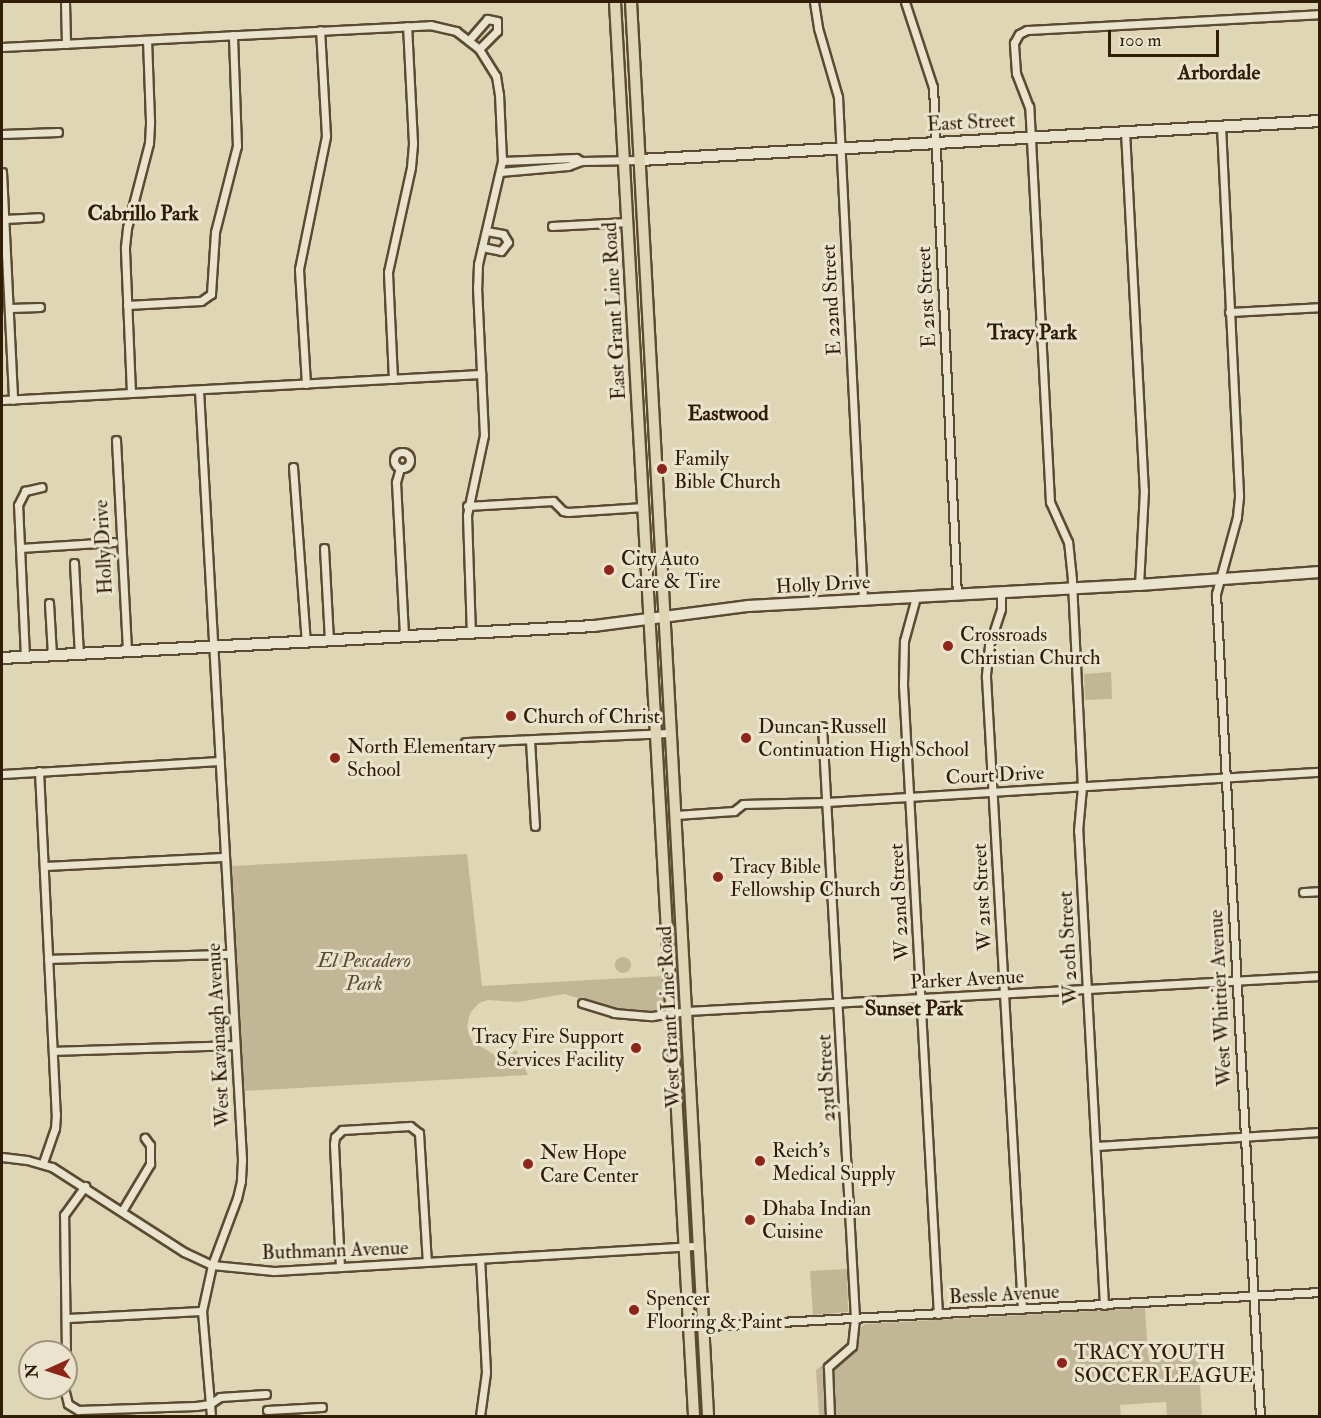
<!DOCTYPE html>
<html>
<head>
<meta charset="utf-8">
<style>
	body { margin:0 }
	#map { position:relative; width:1321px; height:1418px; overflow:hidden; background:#dfd6b5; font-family:"IM FELL Double Pica",serif }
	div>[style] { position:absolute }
	.green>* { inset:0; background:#c1b797 }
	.round { border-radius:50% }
	.roads { filter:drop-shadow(2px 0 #5b4b32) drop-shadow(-2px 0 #5b4b32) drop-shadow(0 2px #5b4b32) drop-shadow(0 -2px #5b4b32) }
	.street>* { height:7px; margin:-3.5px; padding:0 3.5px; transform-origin:3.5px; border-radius:3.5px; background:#eae4cf }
	.street>.ring { margin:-3.5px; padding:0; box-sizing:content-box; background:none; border:7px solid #eae4cf; border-radius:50% }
	.secondary>* { height:10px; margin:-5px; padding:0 5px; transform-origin:5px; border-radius:5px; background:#eae4cf }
	.primary>* { height:10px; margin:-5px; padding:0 5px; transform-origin:5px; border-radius:5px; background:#dfd6b5 }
	.dots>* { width:16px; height:16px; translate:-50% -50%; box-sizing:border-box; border:3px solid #eae4cf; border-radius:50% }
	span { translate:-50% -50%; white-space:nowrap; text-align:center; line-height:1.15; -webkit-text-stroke:6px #eae4cf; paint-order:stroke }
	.street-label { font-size:20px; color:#2f1d06 }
	.poi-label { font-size:20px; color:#2f1d06 }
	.left { translate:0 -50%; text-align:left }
	.right { translate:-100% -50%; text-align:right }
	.park-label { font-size:20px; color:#5b4b32; font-style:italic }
	.neighbourhood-label { font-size:21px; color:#2f1d06; font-weight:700 }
	.frame { position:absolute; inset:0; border:3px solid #2f1d06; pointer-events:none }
	.north { position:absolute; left:18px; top:1340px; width:60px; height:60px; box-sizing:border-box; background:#eae4cf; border:2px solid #9f947f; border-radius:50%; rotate:267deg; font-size:16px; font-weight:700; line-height:24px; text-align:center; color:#2f1d06 }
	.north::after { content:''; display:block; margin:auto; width:21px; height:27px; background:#8f2418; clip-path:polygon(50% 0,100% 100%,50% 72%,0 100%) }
	.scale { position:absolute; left:1108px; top:30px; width:111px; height:27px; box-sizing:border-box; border:3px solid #2f1d06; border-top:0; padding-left:8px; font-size:18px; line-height:21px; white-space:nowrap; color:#2f1d06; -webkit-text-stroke:4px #eae4cf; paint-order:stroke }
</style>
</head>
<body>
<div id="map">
	<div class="green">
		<div style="clip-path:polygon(1111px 672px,1112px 699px,1085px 700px,1084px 674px)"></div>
		<div style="clip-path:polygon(467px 854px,482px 986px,663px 976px,665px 1004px,662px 1010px,656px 1013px,617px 1010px,564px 994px,518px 1002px,488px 1000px,479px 1003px,470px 1013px,467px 1027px,469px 1035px,473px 1042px,495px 1055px,508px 1056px,516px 1050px,528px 1075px,243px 1091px,231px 866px)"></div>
		<div class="round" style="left:615px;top:957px;width:16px;height:16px"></div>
		<div style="clip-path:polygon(847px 1269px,848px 1312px,813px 1315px,810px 1271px)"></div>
		<div style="clip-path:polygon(1145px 1308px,1148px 1356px,1198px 1353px,1202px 1416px,1167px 1416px,1166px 1402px,1120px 1405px,1121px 1416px,796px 1416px,819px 1415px,816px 1370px,847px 1346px,856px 1342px,859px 1329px,865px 1324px)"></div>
	</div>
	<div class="roads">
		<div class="street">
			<div style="left:65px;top:2px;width:42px;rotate:88.6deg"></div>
			<div style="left:814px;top:2px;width:26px;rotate:81deg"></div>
			<div style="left:818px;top:28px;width:72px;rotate:73.8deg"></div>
			<div style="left:838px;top:97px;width:504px;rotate:87.15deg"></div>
			<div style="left:905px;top:2px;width:89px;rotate:71.8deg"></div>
			<div style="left:933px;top:87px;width:509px;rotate:87.3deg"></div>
			<div style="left:469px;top:40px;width:28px;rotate:-49deg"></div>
			<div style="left:487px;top:19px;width:10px;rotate:11deg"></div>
			<div style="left:497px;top:21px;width:10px;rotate:90deg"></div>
			<div style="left:497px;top:31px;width:25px;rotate:135deg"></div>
			<div style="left:2px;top:47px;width:429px;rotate:-2.9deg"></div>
			<div style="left:430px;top:25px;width:27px;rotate:13deg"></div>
			<div style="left:456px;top:31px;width:29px;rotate:38deg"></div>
			<div style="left:479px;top:49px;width:32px;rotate:58deg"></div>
			<div style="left:496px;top:76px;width:18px;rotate:81deg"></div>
			<div style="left:499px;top:94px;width:67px;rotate:87.4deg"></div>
			<div style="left:502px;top:161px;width:106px;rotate:103.1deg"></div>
			<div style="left:478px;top:264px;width:23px;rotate:92deg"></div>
			<div style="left:477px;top:287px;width:148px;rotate:87.3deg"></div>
			<div style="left:484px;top:435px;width:82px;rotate:102deg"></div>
			<div style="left:467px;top:515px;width:118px;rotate:88.1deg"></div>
			<div style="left:1221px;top:126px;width:371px;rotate:87.2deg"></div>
			<div style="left:1239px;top:497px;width:20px;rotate:96deg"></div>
			<div style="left:1237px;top:517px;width:80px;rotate:105.3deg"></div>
			<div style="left:1216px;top:594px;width:823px;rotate:86.94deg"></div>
			<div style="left:1125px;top:131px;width:360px;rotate:87deg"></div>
			<div style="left:1144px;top:490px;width:95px;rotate:93deg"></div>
			<div style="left:2px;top:134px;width:56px;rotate:-2deg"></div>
			<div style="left:502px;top:161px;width:74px;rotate:-2.3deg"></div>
			<div style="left:576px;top:158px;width:6px;rotate:31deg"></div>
			<div style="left:581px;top:161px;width:59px;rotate:-1deg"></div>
			<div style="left:2px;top:172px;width:228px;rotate:87.2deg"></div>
			<div style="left:500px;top:172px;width:68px;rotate:-5deg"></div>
			<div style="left:568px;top:166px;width:14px;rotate:-21deg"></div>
			<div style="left:4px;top:219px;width:35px;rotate:-3deg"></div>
			<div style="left:552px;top:226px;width:75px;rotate:-3.1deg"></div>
			<div style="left:482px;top:247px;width:19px;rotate:12deg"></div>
			<div style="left:501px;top:251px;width:11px;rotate:-52deg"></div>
			<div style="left:508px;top:242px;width:9px;rotate:-122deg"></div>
			<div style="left:503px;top:234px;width:17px;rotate:-170deg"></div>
			<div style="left:127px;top:305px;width:74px;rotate:-3.1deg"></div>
			<div style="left:201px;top:301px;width:12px;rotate:-35deg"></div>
			<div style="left:211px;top:294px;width:62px;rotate:-86.3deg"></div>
			<div style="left:215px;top:232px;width:89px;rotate:-75.7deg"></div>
			<div style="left:237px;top:146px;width:111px;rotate:-92.1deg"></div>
			<div style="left:10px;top:308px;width:30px;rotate:-2deg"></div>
			<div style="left:1229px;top:312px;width:91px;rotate:-3.1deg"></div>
			<div style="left:393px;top:379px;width:107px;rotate:-92.7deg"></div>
			<div style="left:388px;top:272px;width:107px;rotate:-77.6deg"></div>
			<div style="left:411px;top:167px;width:24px;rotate:-85deg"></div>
			<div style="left:413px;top:143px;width:117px;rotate:-92.9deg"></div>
			<div style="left:306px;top:384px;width:115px;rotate:-93.5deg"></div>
			<div style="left:299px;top:269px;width:136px;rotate:-78.5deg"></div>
			<div style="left:326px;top:136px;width:106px;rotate:-93.2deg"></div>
			<div style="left:199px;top:390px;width:771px;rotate:86.8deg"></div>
			<div style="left:242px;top:1160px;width:21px;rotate:93deg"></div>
			<div style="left:241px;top:1181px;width:17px;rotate:103deg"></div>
			<div style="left:237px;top:1198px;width:72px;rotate:110.5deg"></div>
			<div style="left:212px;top:1265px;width:47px;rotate:102.3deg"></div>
			<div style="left:202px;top:1311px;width:105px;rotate:85.1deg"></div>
			<div style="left:131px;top:393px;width:146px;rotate:-92.4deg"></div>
			<div style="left:125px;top:247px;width:19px;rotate:-84deg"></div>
			<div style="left:127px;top:228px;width:88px;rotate:-75.5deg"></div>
			<div style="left:149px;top:143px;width:22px;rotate:-87deg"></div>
			<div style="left:150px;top:121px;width:81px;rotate:-92.1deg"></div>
			<div style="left:2px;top:400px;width:480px;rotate:-3.1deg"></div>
			<div style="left:116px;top:440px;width:211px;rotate:87deg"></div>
			<div class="ring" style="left:394px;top:452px;width:9px;height:9px"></div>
			<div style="left:293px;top:467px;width:175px;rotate:85.8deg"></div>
			<div style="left:400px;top:468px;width:15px;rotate:106deg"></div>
			<div style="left:396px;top:482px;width:155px;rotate:87deg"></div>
			<div style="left:467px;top:506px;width:86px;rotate:-3.3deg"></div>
			<div style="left:553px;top:501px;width:14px;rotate:45deg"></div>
			<div style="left:563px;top:511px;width:5px;rotate:11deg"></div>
			<div style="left:568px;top:512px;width:76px;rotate:-3.8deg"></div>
			<div style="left:20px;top:548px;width:94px;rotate:-3.7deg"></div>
			<div style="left:324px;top:548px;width:92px;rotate:86.9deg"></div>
			<div style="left:74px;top:563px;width:92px;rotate:86.9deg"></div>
			<div style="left:1001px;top:593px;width:16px;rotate:90deg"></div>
			<div style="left:1001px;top:609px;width:39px;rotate:108deg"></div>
			<div style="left:989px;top:646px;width:31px;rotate:96deg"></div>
			<div style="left:986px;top:677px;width:633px;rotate:86.74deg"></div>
			<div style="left:916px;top:597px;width:46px;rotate:105.3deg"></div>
			<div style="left:904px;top:641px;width:44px;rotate:91.3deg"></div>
			<div style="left:903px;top:685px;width:630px;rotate:86.82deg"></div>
			<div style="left:49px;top:603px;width:52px;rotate:86.7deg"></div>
			<div style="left:25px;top:657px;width:152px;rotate:-92.6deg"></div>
			<div style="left:18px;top:505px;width:16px;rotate:-63deg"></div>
			<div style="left:25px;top:491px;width:17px;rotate:-13deg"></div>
			<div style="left:822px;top:726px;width:593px;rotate:86.81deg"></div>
			<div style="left:855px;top:1318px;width:28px;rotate:96deg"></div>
			<div style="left:852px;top:1346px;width:32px;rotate:139deg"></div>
			<div style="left:828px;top:1367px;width:49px;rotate:87.7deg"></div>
			<div style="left:530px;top:740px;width:86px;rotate:86.7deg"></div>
			<div style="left:465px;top:742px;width:206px;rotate:-2.5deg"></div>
			<div style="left:39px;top:771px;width:343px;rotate:87.2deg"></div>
			<div style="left:56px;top:1114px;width:14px;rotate:94deg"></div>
			<div style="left:55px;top:1128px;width:37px;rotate:109deg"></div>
			<div style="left:2px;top:774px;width:218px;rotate:-3.4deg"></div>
			<div style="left:676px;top:815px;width:58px;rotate:-3.9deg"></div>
			<div style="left:734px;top:811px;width:11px;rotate:-38deg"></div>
			<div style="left:743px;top:804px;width:83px;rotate:-1.4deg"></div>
			<div style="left:826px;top:802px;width:495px;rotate:-3.5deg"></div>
			<div style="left:44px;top:866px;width:180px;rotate:-2.9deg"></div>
			<div style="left:1303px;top:892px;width:17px;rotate:-3deg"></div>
			<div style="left:48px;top:959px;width:181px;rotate:-1.6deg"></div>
			<div style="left:582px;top:1003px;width:34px;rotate:17deg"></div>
			<div style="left:614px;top:1013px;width:38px;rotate:5deg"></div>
			<div style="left:652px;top:1016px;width:35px;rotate:-8deg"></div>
			<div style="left:687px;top:1011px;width:634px;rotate:-3.16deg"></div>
			<div style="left:54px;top:1051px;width:180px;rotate:-1.9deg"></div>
			<div style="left:1096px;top:1146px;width:224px;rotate:-3.6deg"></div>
			<div style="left:2px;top:1157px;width:25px;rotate:7deg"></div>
			<div style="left:27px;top:1160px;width:26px;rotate:16deg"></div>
			<div style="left:52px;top:1167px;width:157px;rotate:32.8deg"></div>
			<div style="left:184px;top:1252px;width:31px;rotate:25deg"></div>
			<div style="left:212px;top:1265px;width:62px;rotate:5.5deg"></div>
			<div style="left:274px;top:1271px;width:426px;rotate:-3.4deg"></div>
			<div style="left:122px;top:1211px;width:55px;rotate:-59.2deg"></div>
			<div style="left:150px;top:1164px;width:19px;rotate:-90deg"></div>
			<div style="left:150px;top:1145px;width:9px;rotate:-126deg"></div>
			<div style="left:340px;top:1267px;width:123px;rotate:-92.8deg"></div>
			<div style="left:334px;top:1144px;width:7px;rotate:-82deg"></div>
			<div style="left:335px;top:1137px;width:10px;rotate:-45deg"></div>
			<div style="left:342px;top:1130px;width:68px;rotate:-3.4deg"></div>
			<div style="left:410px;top:1126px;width:11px;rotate:38deg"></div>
			<div style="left:419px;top:1133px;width:129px;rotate:86.5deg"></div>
			<div style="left:1104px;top:1305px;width:475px;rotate:-93.1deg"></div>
			<div style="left:1078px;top:831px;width:44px;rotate:-84.8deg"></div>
			<div style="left:1082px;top:787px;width:208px;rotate:-92.8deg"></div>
			<div style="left:1072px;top:579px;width:37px;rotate:-96deg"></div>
			<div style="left:1068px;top:542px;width:44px;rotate:-114.2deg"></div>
			<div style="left:1050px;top:502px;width:396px;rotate:-93deg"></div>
			<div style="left:1029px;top:107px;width:36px;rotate:-111deg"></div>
			<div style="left:1016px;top:73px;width:30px;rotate:-94deg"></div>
			<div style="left:1014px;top:43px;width:10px;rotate:-61deg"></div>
			<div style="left:1019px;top:34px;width:9px;rotate:-27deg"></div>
			<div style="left:1027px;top:30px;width:293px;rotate:-3.1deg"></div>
			<div style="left:67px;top:1318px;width:135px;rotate:-3deg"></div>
			<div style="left:690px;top:1327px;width:631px;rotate:-3.18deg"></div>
			<div style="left:66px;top:1352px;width:137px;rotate:-90.8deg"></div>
			<div style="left:64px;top:1215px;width:36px;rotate:-54deg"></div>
			<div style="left:64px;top:1388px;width:16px;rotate:76deg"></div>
			<div style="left:68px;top:1404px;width:12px;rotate:31deg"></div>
			<div style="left:78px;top:1410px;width:118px;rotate:-1.9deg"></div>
			<div style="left:196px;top:1406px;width:14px;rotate:-8deg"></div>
			<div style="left:210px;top:1404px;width:12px;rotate:-35deg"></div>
			<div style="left:220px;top:1397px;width:46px;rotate:-3.7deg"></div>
			<div style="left:267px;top:1410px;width:55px;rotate:-3.1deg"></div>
			<div style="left:480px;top:1416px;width:44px;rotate:-82.2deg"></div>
			<div style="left:486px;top:1372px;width:113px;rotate:-93deg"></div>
		</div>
		<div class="secondary">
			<div style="left:640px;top:160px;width:681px;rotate:-3.28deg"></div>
			<div style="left:2px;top:658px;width:593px;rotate:-3.09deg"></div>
			<div style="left:594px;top:626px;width:155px;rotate:-7.4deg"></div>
			<div style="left:748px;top:606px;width:392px;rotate:-3.1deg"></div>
			<div style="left:1139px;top:585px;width:181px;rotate:-4.1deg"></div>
		</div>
		<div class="primary">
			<div style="left:615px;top:2px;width:1416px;rotate:86.8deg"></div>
			<div style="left:631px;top:2px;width:1416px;rotate:86.88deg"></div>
		</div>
	</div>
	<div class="dots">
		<div style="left:662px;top:469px;background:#8f2418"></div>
		<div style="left:609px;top:570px;background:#8f2418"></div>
		<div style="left:948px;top:646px;background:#8f2418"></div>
		<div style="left:511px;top:716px;background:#8f2418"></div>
		<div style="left:746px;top:738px;background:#8f2418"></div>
		<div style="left:335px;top:758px;background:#8f2418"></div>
		<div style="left:718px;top:877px;background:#8f2418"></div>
		<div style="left:636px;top:1048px;background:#8f2418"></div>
		<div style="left:760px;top:1161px;background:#8f2418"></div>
		<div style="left:528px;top:1164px;background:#8f2418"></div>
		<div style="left:750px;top:1220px;background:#8f2418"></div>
		<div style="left:634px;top:1310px;background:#8f2418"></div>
		<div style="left:1062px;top:1363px;background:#8f2418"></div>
	</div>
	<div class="street-label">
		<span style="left:971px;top:122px;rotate:-3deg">East Street</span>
		<span style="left:926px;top:297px;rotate:-93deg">E 21st Street</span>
		<span style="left:831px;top:300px;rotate:-93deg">E 22nd Street</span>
		<span style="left:614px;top:311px;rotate:-93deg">East Grant Line Road</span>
		<span style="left:103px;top:547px;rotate:-93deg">Holly Drive</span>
		<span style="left:823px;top:584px;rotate:-3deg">Holly Drive</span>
		<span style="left:995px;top:775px;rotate:-3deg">Court Drive</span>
		<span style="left:982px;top:897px;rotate:-93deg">W 21st Street</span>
		<span style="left:899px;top:902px;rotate:-93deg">W 22nd Street</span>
		<span style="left:1068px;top:948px;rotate:-93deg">W 20th Street</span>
		<span style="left:967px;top:979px;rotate:-3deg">Parker Avenue</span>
		<span style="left:1220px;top:998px;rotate:-93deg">West Whittier Avenue</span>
		<span style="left:669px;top:1017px;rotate:-93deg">West Grant Line Road</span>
		<span style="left:218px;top:1035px;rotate:-93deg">West Kavanagh Avenue</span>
		<span style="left:826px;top:1078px;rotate:-93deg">23rd Street</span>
		<span style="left:335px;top:1250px;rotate:-2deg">Buthmann Avenue</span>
		<span style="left:1004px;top:1294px;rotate:-3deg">Bessle Avenue</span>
	</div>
	<div class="poi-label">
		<span class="left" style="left:674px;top:470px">Family<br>Bible Church</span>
		<span class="left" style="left:621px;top:570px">City Auto<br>Care &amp; Tire</span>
		<span class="left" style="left:960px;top:646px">Crossroads<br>Christian Church</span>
		<span class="left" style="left:523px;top:716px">Church of Christ</span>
		<span class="left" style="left:758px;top:738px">Duncan-Russell<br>Continuation High School</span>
		<span class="left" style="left:347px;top:758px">North Elementary<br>School</span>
		<span class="left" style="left:730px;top:878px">Tracy Bible<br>Fellowship Church</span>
		<span class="right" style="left:624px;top:1048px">Tracy Fire Support<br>Services Facility</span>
		<span class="left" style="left:772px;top:1162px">Reich's<br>Medical Supply</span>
		<span class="left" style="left:540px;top:1164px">New Hope<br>Care Center</span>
		<span class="left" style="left:762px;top:1220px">Dhaba Indian<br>Cuisine</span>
		<span class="left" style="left:646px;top:1310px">Spencer<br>Flooring &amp; Paint</span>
		<span class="left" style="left:1074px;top:1364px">TRACY YOUTH<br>SOCCER LEAGUE</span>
	</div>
	<div class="park-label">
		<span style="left:364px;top:972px">El Pescadero<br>Park</span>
	</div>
	<div class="neighbourhood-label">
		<span style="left:1219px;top:73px">Arbordale</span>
		<span style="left:143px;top:214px">Cabrillo Park</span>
		<span style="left:1032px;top:333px">Tracy Park</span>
		<span style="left:728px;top:414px">Eastwood</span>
		<span style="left:914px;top:1009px">Sunset Park</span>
	</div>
	<div class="frame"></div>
	<div class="north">N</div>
	<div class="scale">100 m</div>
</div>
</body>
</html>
